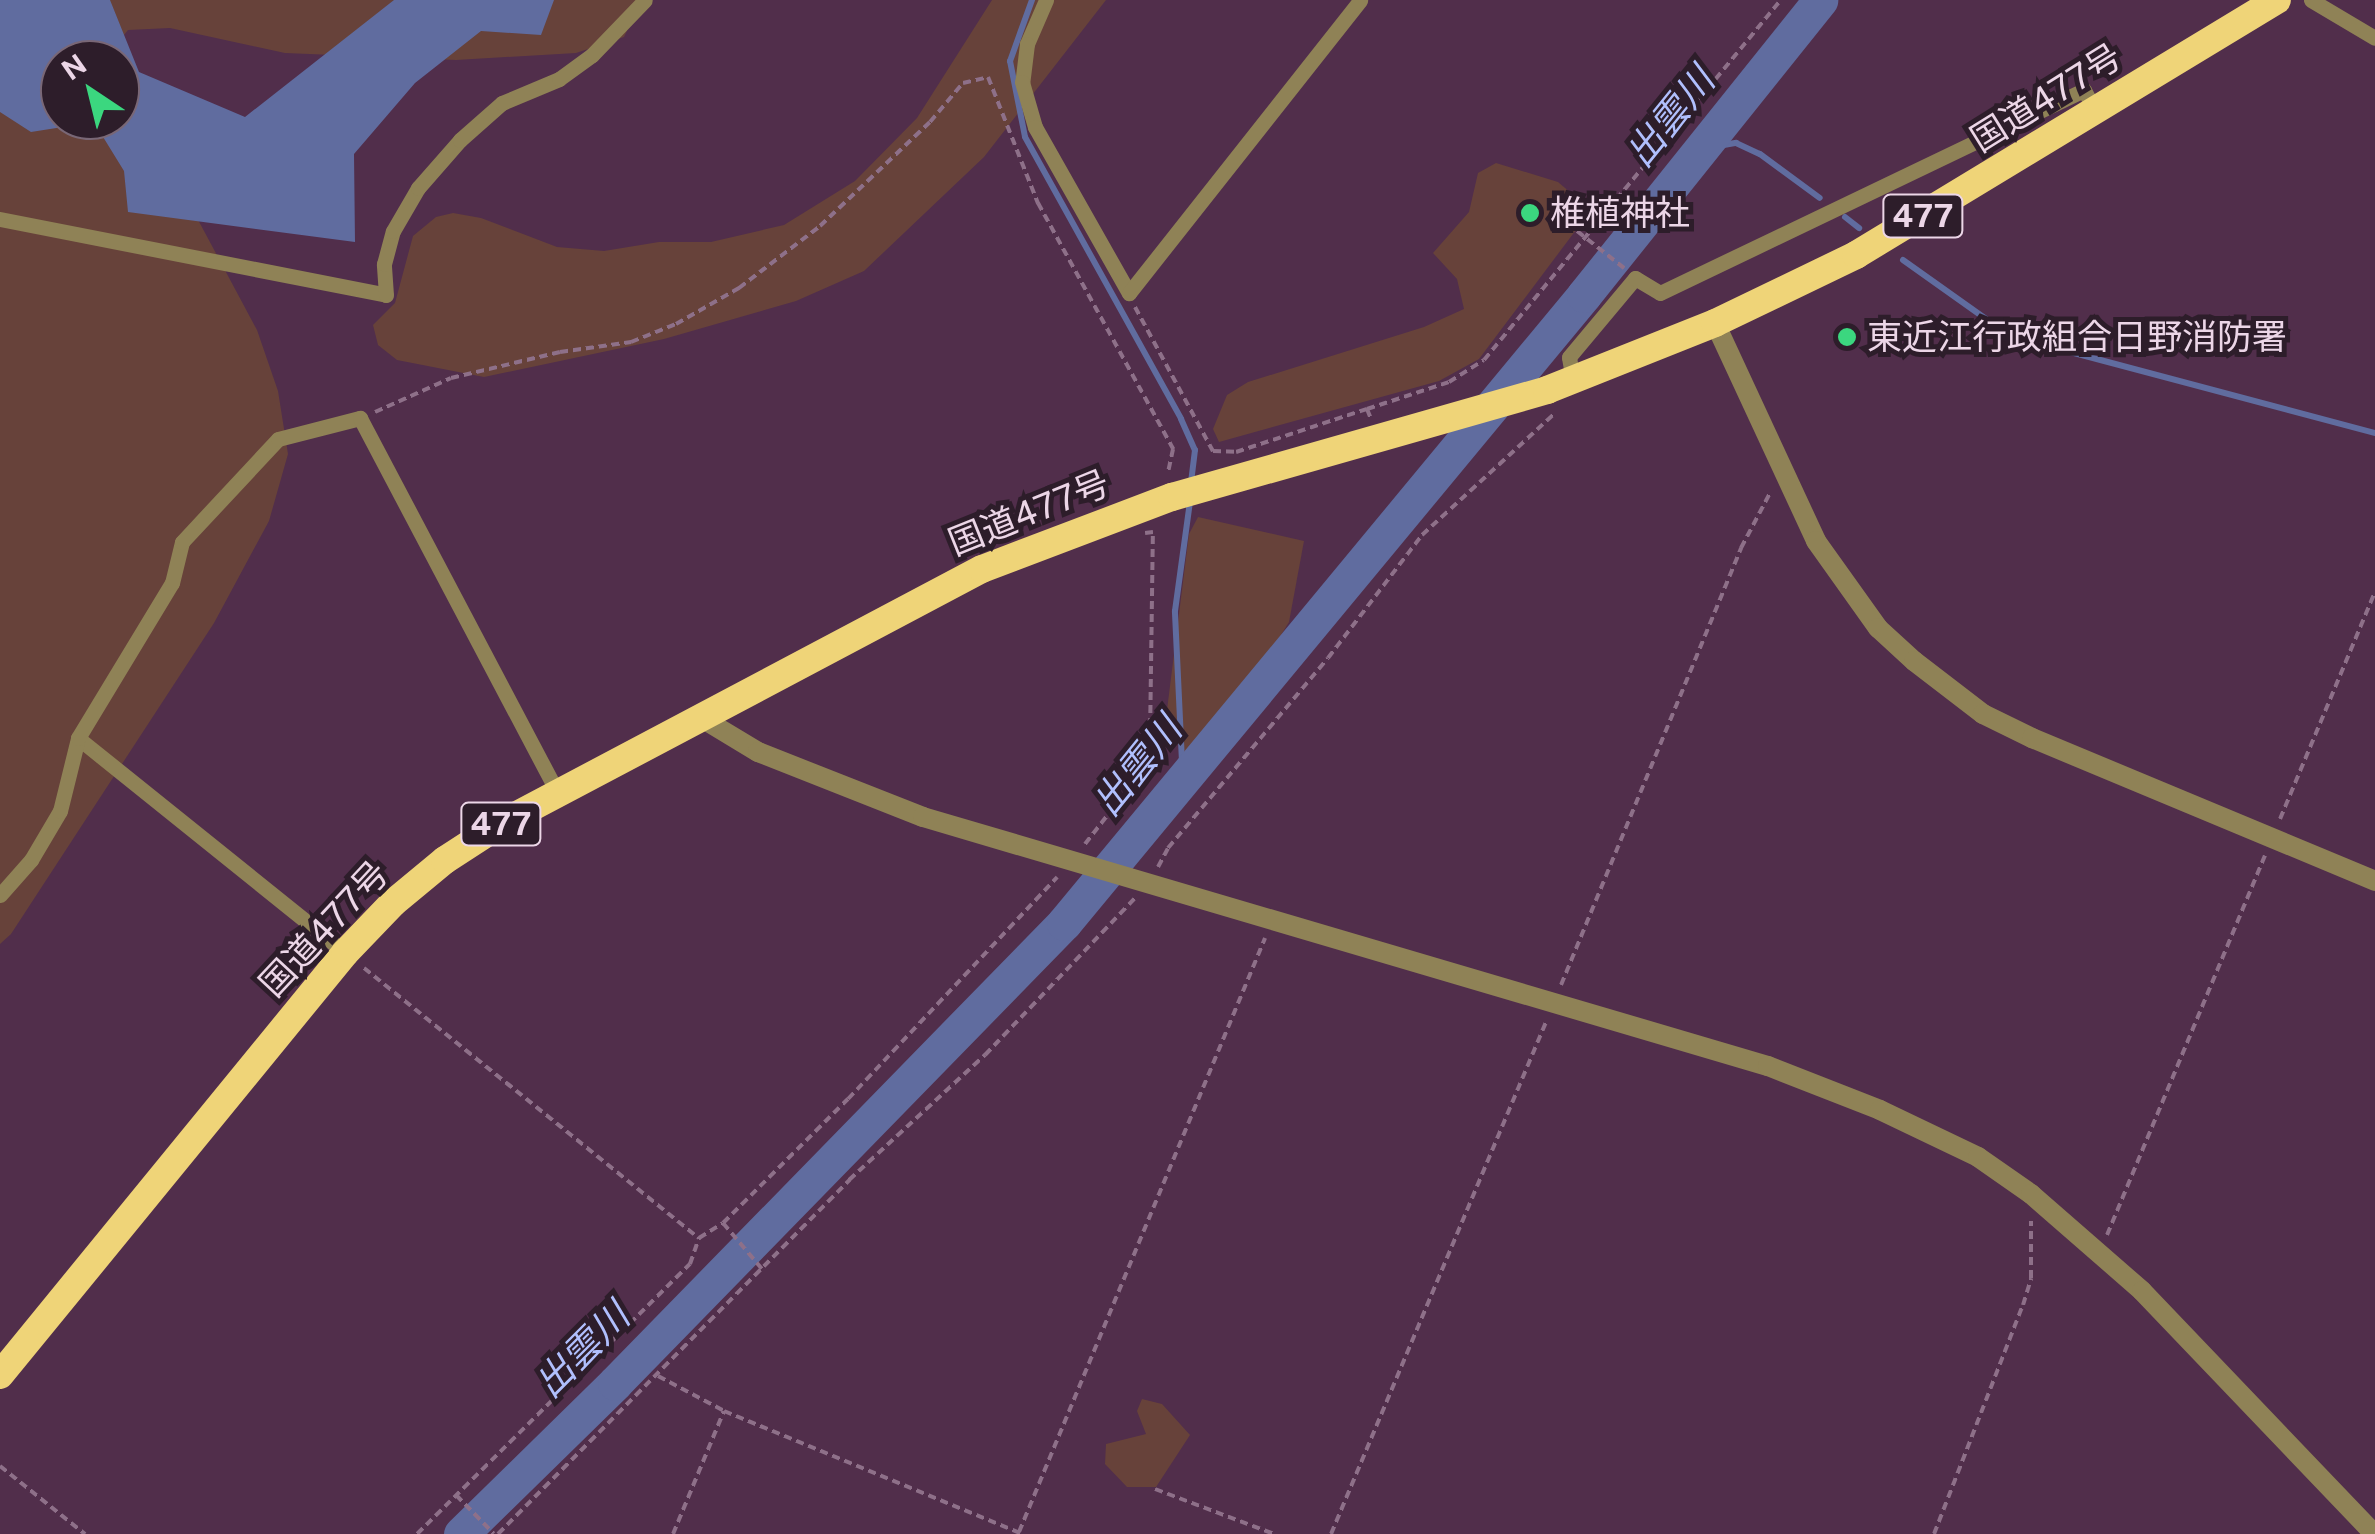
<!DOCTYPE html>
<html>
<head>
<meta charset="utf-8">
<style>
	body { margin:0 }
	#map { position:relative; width:2375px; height:1534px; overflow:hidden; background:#512e4b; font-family:"Public Sans","Noto Sans JP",sans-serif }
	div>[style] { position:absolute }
	.green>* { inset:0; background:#67423a }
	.water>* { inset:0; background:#606c9f }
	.stream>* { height:6px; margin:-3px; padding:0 3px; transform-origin:3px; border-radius:3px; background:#606c9f }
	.river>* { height:35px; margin:-17.5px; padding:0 17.5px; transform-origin:17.5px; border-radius:17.5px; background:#606c9f }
	.path>* { height:4px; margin-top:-2px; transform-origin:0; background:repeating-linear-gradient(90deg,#8e7089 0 8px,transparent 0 13px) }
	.minor>* { height:15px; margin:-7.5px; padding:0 7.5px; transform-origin:7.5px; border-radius:7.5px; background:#8f8256 }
	.tertiary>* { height:20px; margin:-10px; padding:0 10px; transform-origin:10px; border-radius:10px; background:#8f8256 }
	.trunk>* { height:28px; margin:-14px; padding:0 14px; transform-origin:14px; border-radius:14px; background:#efd478 }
	.dots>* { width:28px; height:28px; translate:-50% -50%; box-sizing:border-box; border:5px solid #2d1d2a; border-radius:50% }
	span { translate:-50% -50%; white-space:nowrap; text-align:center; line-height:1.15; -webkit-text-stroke:10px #2d1d2a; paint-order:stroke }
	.shield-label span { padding:2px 8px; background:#2d1d2a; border:2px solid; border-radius:8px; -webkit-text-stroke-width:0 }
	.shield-label { font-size:32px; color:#ecd6e7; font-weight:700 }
	.street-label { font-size:35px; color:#ecd6e7 }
	.poi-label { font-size:35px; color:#ecd6e7 }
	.left { translate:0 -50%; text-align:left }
	.water-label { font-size:38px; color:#b0bffd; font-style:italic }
	.north { position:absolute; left:40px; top:40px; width:100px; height:100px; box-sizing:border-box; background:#2d1d2a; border:2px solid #796776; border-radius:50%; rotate:325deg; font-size:28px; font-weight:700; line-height:40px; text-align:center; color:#ecd6e7 }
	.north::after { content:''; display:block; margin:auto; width:35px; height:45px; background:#3bd77f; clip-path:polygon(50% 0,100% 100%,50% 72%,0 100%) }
</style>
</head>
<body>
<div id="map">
	<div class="green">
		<div style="clip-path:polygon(0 0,642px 0,624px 37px,576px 53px,456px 60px,285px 53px,170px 28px,128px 30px,108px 55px,60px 60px,60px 120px,120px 120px,196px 216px,257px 330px,278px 391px,288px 454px,269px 521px,214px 623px,11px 934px,0 944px)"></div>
		<div style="clip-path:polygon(992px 0,1106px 0,984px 157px,864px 271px,796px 301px,664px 339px,484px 377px,397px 360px,378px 345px,373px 325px,395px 303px,413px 236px,436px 217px,453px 213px,481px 218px,557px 247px,604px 251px,659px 242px,711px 242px,784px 225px,855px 181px,917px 118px)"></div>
		<div style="clip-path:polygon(1496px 163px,1558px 182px,1591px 210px,1479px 359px,1439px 381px,1219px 442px,1213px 429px,1227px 395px,1248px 382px,1424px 327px,1464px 309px,1457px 279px,1433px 253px,1469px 212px,1478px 173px)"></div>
		<div style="clip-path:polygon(1198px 517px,1304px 541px,1289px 622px,1268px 656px,1184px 759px,1166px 718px,1189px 534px)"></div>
		<div style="clip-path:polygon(1142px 1399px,1162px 1404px,1190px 1435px,1156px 1487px,1127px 1487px,1105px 1464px,1106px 1444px,1146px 1434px,1137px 1411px)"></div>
	</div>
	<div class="water">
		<div style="clip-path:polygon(evenodd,0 0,110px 0,139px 72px,245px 117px,394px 0,554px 0,541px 35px,481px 31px,415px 83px,354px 154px,355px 242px,128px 212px,124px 171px,100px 132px,69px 126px,31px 132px,0 112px,0 0,60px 60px,120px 60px,120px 120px,60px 120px,60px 60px)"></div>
	</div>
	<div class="stream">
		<div style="left:1032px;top:0;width:65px;rotate:109.8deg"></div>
		<div style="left:1010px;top:61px;width:77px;rotate:78.8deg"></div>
		<div style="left:1025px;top:137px;width:322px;rotate:61deg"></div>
		<div style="left:1181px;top:419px;width:34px;rotate:66deg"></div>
		<div style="left:1195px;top:450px;width:35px;rotate:97deg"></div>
		<div style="left:1701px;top:149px;width:36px;rotate:-10deg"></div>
		<div style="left:1736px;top:143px;width:26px;rotate:25deg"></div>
		<div style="left:1760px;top:154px;width:74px;rotate:36.3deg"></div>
		<div style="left:1845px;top:217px;width:18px;rotate:38deg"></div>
		<div style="left:1903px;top:260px;width:114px;rotate:35.4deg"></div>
		<div style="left:1996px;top:326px;width:52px;rotate:21.6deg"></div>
		<div style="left:2044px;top:345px;width:342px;rotate:14.9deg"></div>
		<div style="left:1183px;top:783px;width:172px;rotate:-92.7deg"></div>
		<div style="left:1175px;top:611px;width:110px;rotate:-82.2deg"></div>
	</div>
	<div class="river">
		<div style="left:461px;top:1534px;width:216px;rotate:-44.4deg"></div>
		<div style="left:615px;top:1383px;width:643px;rotate:-45.69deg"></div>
		<div style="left:1064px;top:923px;width:815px;rotate:-50.37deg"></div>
		<div style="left:1584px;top:295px;width:378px;rotate:-51.3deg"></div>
	</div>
	<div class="path">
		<div style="left:1577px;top:231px;width:60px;rotate:38.2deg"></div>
		<div style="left:1135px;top:307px;width:164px;rotate:61.6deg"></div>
		<div style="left:1213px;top:451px;width:23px;rotate:2deg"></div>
		<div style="left:1236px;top:452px;width:138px;rotate:-18.2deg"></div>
		<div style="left:1367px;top:409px;width:11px;rotate:68deg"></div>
		<div style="left:1367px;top:409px;width:86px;rotate:-18.2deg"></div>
		<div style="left:1449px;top:382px;width:41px;rotate:-32.2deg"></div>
		<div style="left:1484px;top:360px;width:467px;rotate:-50.5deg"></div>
		<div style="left:375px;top:412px;width:83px;rotate:-24.1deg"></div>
		<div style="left:451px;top:378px;width:112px;rotate:-13.4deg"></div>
		<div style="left:560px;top:352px;width:72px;rotate:-8deg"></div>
		<div style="left:631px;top:342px;width:48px;rotate:-21.8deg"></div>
		<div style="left:676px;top:324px;width:73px;rotate:-29.7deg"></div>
		<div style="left:739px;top:288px;width:102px;rotate:-37.4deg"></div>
		<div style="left:820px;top:226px;width:151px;rotate:-43.4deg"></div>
		<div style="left:930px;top:122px;width:51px;rotate:-49.8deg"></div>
		<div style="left:963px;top:83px;width:26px;rotate:-13deg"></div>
		<div style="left:988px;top:77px;width:136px;rotate:68.4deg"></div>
		<div style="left:1038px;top:203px;width:281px;rotate:61.2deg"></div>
		<div style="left:1173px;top:449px;width:25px;rotate:102deg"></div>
		<div style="left:2280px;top:819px;width:246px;rotate:-67.3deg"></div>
		<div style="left:1085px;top:844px;width:98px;rotate:-52.1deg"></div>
		<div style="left:1145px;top:767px;width:28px;rotate:-80deg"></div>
		<div style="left:1150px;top:739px;width:207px;rotate:-89.2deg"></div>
		<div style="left:1153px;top:532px;width:8px;rotate:173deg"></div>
		<div style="left:1158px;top:867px;width:21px;rotate:-62deg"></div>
		<div style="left:1168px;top:848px;width:248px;rotate:-49.9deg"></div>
		<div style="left:1328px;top:658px;width:155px;rotate:-52.6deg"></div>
		<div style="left:1422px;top:535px;width:180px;rotate:-42.5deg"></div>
		<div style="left:364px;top:968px;width:430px;rotate:38.9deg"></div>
		<div style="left:1561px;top:985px;width:473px;rotate:-67.6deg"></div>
		<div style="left:1741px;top:548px;width:62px;rotate:-62.2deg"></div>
		<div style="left:723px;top:1223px;width:60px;rotate:49.7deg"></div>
		<div style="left:2107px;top:1235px;width:411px;rotate:-67.4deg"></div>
		<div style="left:699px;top:1238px;width:28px;rotate:-32deg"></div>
		<div style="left:723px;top:1223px;width:176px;rotate:-44.8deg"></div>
		<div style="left:848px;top:1099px;width:305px;rotate:-46.7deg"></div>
		<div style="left:658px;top:1376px;width:75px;rotate:27.9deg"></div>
		<div style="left:0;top:1466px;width:109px;rotate:38.7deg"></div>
		<div style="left:1155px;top:1489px;width:127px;rotate:20.7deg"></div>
		<div style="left:456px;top:1495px;width:54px;rotate:45.7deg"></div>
		<div style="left:1019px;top:1532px;width:643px;rotate:-67.5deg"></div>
		<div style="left:417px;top:1534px;width:384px;rotate:-44.7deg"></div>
		<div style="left:690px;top:1264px;width:28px;rotate:-71deg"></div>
		<div style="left:498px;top:1534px;width:499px;rotate:-45.2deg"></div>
		<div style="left:849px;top:1180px;width:185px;rotate:-42.6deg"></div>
		<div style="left:985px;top:1055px;width:217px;rotate:-46.3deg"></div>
		<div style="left:673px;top:1534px;width:133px;rotate:-67.5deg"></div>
		<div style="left:724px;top:1411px;width:323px;rotate:22.4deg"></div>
		<div style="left:1331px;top:1534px;width:555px;rotate:-67.22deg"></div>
		<div style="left:1934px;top:1534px;width:246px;rotate:-68.8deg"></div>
		<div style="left:2023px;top:1305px;width:28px;rotate:-73deg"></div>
		<div style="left:2031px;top:1278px;width:57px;rotate:-90deg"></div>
	</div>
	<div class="minor">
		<div style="left:1046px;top:0;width:48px;rotate:113.4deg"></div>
		<div style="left:1027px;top:44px;width:38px;rotate:97deg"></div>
		<div style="left:1022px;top:82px;width:47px;rotate:73.9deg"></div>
		<div style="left:1035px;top:127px;width:191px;rotate:60.5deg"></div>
		<div style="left:1129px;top:293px;width:373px;rotate:-51.7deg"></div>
		<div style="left:2311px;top:0;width:74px;rotate:30.7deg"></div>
		<div style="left:0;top:219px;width:393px;rotate:11.1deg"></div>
		<div style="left:386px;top:295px;width:31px;rotate:-94deg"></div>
		<div style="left:384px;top:264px;width:34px;rotate:-75deg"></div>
		<div style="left:393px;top:231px;width:50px;rotate:-59.8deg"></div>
		<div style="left:418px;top:188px;width:64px;rotate:-48.8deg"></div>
		<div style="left:460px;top:140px;width:56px;rotate:-41.4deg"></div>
		<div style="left:502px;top:103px;width:62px;rotate:-22.8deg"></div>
		<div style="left:559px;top:79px;width:41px;rotate:-36deg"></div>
		<div style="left:592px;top:55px;width:76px;rotate:-46.1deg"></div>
		<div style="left:1573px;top:380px;width:23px;rotate:-100deg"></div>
		<div style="left:1569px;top:357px;width:103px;rotate:-50.1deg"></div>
		<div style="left:1635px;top:278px;width:29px;rotate:31deg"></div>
		<div style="left:1660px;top:293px;width:470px;rotate:-25.6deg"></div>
		<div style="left:2084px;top:90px;width:24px;rotate:62deg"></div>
		<div style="left:78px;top:738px;width:343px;rotate:38.8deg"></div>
		<div style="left:0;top:895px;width:47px;rotate:-48.5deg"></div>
		<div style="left:31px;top:860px;width:57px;rotate:-59.4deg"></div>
		<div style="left:60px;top:811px;width:75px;rotate:-76.1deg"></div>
		<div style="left:78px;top:738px;width:181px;rotate:-58.8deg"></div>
		<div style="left:172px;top:583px;width:42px;rotate:-76.3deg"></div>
		<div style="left:182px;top:542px;width:141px;rotate:-47deg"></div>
		<div style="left:278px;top:439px;width:85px;rotate:-14.4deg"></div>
		<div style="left:360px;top:418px;width:424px;rotate:62.2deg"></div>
	</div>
	<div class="tertiary">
		<div style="left:1715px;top:323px;width:240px;rotate:65.1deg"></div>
		<div style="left:1816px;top:541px;width:107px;rotate:54.5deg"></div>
		<div style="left:1878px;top:628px;width:49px;rotate:42.5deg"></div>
		<div style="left:1914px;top:661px;width:87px;rotate:37.5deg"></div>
		<div style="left:1983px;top:714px;width:55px;rotate:26.1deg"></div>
		<div style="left:2032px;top:738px;width:372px;rotate:22.6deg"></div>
		<div style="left:700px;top:717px;width:68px;rotate:31.1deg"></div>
		<div style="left:758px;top:752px;width:177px;rotate:21.5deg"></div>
		<div style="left:923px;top:817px;width:881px;rotate:16.42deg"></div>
		<div style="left:1768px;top:1066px;width:120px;rotate:21.4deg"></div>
		<div style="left:1880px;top:1110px;width:109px;rotate:25.6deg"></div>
		<div style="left:1978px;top:1157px;width:65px;rotate:34.9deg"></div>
		<div style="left:2031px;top:1194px;width:147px;rotate:41.1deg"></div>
		<div style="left:2142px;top:1291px;width:336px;rotate:46.3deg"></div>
	</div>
	<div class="trunk">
		<div style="left:0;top:1375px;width:545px;rotate:-50.73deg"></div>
		<div style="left:345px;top:953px;width:69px;rotate:-46.2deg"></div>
		<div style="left:393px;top:903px;width:67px;rotate:-39.6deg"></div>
		<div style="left:445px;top:860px;width:68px;rotate:-33deg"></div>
		<div style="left:502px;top:823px;width:543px;rotate:-27.89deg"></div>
		<div style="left:982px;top:569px;width:203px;rotate:-20.8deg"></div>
		<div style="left:1172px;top:497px;width:390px;rotate:-15.9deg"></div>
		<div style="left:1547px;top:390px;width:181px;rotate:-21.7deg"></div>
		<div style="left:1715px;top:323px;width:157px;rotate:-25.7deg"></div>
		<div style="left:1856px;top:255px;width:492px;rotate:-31.2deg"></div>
	</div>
	<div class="dots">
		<div style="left:1530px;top:213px;background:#3bd77f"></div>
		<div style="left:1847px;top:337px;background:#3bd77f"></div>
	</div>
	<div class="shield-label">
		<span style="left:1923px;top:216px">477</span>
		<span style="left:501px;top:824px">477</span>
	</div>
	<div class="street-label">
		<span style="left:2046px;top:98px;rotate:-32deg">国道477号</span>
		<span style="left:1029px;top:513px;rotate:-22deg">国道477号</span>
		<span style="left:324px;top:929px;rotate:-47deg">国道477号</span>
	</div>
	<div class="poi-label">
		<span class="left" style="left:1550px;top:213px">椎植神社</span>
		<span class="left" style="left:1867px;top:337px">東近江行政組合日野消防署</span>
	</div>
	<div class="water-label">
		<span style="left:1670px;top:117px;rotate:-51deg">出雲川</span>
		<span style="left:1137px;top:766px;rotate:-51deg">出雲川</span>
		<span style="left:582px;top:1350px;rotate:-45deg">出雲川</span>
	</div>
	<div class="north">N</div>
</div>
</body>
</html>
